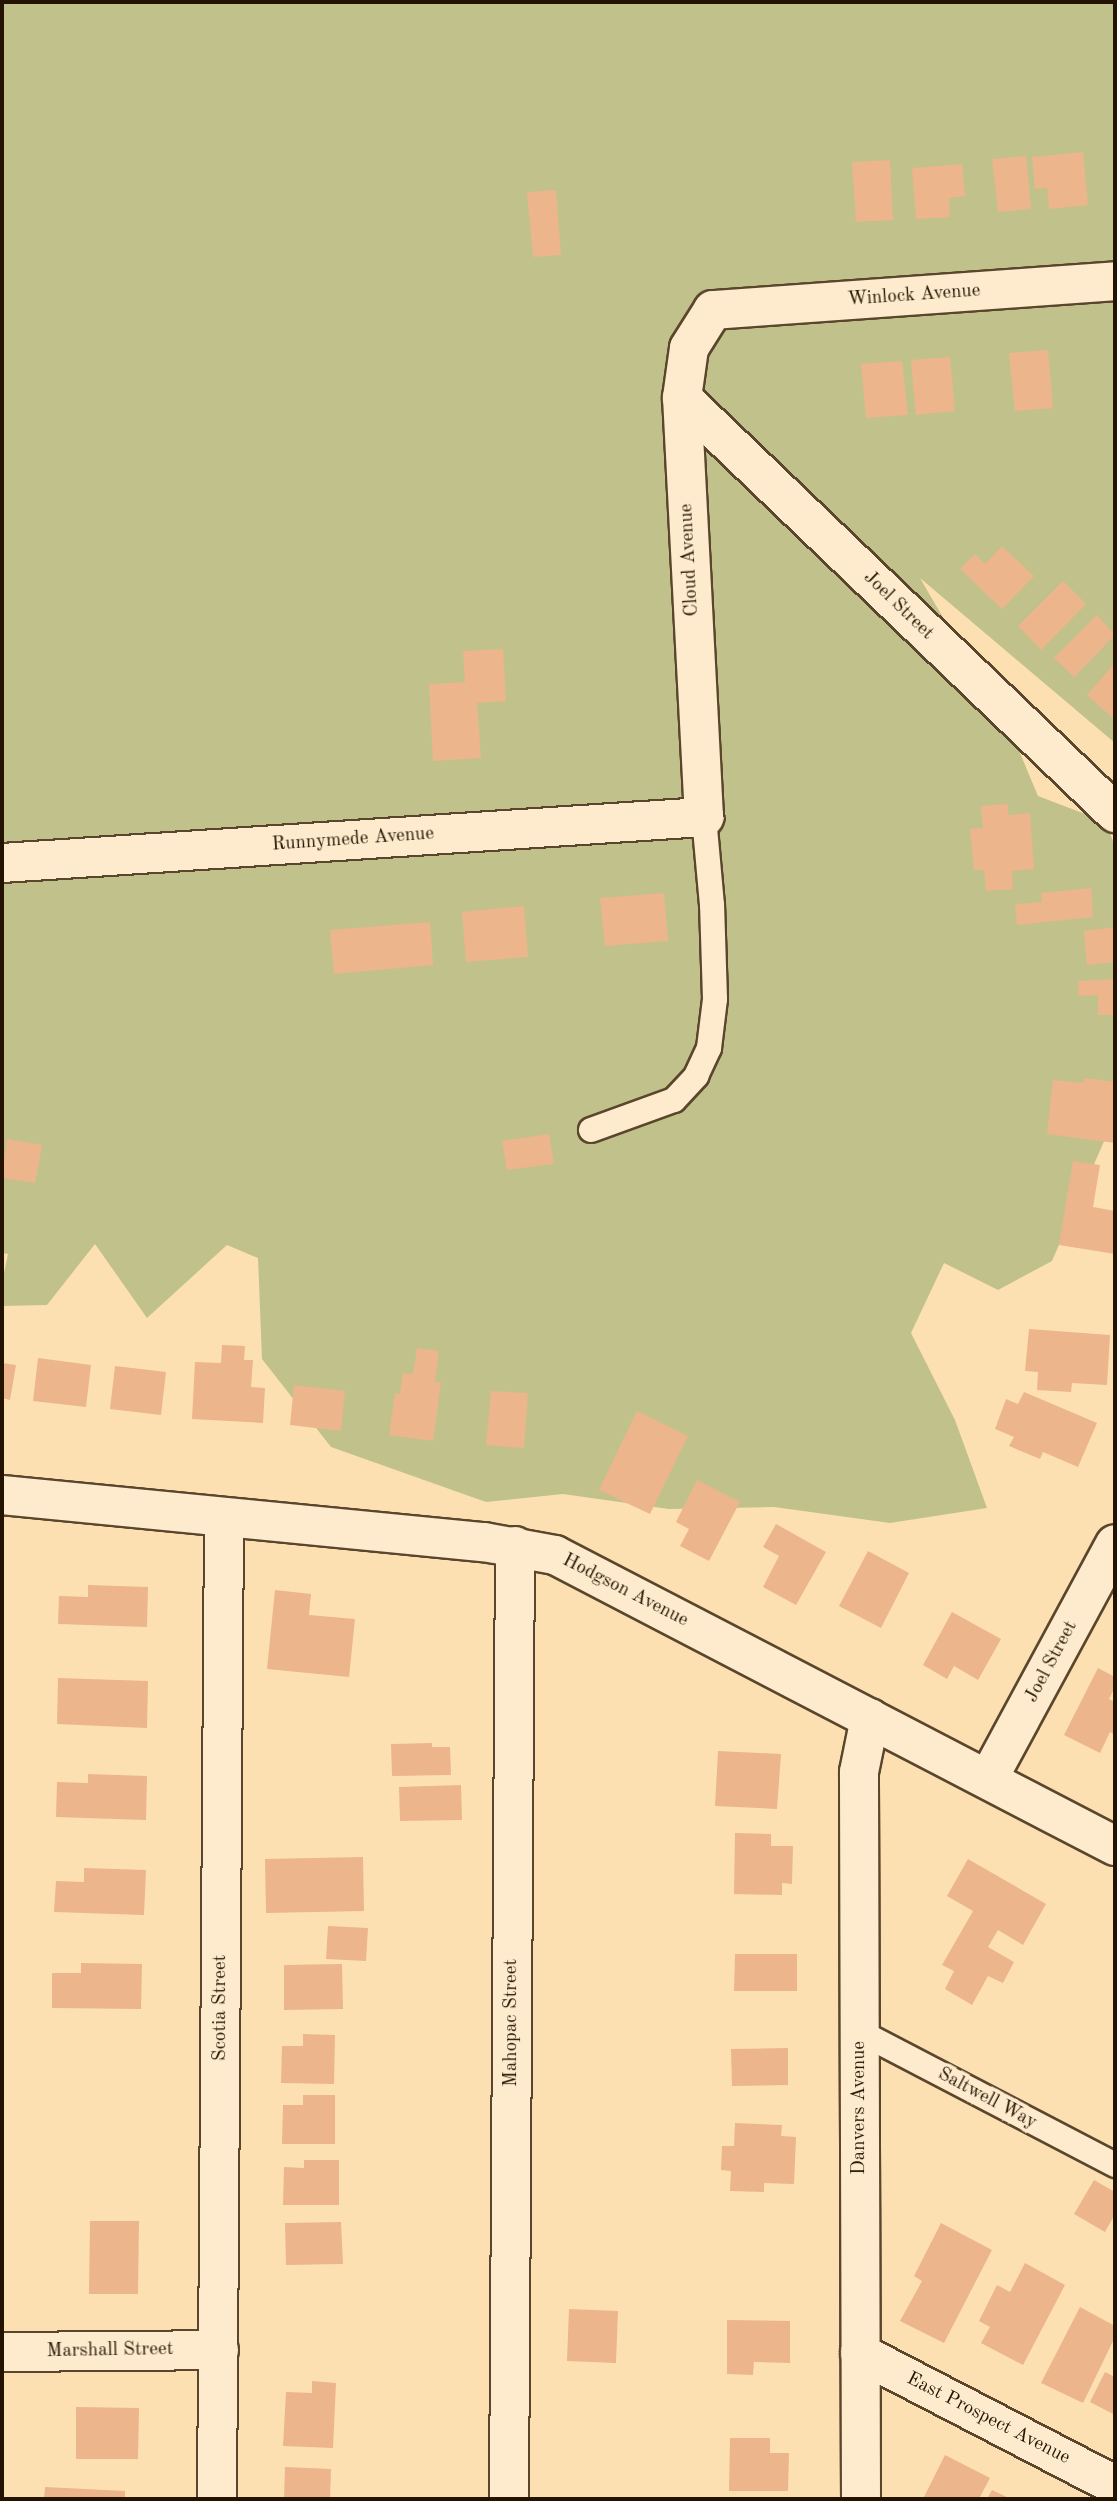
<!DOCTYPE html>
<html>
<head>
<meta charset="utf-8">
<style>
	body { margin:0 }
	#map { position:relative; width:1117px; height:2501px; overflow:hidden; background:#fde0b2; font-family:"Old Standard TT",serif }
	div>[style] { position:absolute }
	.green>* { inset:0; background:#c1c28b }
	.building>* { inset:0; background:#ecb58b }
	.roads { filter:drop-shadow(2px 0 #5a462c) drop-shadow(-2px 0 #5a462c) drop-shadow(0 2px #5a462c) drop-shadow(0 -2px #5a462c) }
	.lane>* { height:24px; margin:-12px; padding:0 12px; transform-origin:12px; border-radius:12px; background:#feebcd }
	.street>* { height:38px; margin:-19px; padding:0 19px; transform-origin:19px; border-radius:19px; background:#feebcd }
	span { translate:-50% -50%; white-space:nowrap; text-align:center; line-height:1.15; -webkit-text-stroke:7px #feebcd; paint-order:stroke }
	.street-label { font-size:19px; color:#231300 }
	.frame { position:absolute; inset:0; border:4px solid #231300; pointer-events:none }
</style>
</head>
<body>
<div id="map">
	<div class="green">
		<div style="clip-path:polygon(2px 2px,1115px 2px,1115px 743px,920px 578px,1015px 741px,1038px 796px,1106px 822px,1115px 847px,1115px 1116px,1052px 1261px,998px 1290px,944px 1263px,911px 1333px,955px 1420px,987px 1508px,890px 1523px,774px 1507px,669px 1509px,563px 1494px,486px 1502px,331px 1447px,262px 1359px,258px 1258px,227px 1245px,147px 1318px,95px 1244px,47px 1305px,2px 1306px,2px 1283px,8px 1254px,2px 1253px)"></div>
	</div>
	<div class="building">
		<div style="clip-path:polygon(1083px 152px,1088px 205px,1049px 209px,1047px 188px,1035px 189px,1032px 157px)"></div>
		<div style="clip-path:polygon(1026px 156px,1031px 209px,998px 212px,992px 159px)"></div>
		<div style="clip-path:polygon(890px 160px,893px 220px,856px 222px,852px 162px)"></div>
		<div style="clip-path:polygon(962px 164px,965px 196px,949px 198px,950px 217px,916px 219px,912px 168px)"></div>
		<div style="clip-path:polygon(556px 190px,561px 255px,533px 257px,527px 192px)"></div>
		<div style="clip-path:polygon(1048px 350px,1053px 408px,1015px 411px,1009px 353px)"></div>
		<div style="clip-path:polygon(950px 357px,955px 411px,916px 415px,911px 360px)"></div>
		<div style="clip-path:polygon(902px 361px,908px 415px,866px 418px,861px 364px)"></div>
		<div style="clip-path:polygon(1002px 546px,1034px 576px,1002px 609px,960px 569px,975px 554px,985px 564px)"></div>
		<div style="clip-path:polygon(1063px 581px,1086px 604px,1041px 650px,1018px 626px)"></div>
		<div style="clip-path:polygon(1097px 615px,1115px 635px,1074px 677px,1054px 658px)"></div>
		<div style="clip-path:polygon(503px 649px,506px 701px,477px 703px,481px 758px,433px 761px,429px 684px,465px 682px,463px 651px)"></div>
		<div style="clip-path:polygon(1115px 663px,1115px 720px,1087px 695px)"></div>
		<div style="clip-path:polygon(1008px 804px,1008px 815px,1030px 813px,1034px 869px,1012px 871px,1013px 889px,986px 891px,984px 870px,974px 870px,970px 829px,983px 828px,981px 806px)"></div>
		<div style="clip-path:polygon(1091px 888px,1093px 917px,1017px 925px,1015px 904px,1042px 902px,1041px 893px)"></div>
		<div style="clip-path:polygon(664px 893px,668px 941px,605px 946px,600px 898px)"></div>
		<div style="clip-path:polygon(524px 906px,528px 957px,466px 962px,462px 912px)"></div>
		<div style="clip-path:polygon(430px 922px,433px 965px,334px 974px,330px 930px)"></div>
		<div style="clip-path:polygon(1115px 927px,1115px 962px,1087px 965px,1084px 931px)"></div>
		<div style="clip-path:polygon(1115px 979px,1115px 1015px,1098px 1015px,1098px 995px,1079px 996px,1078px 981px)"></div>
		<div style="clip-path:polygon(1084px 1078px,1115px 1082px,1115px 1143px,1047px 1134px,1053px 1080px,1083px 1083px)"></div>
		<div style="clip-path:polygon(549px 1134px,554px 1164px,507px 1170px,502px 1141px)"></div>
		<div style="clip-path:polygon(7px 1139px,42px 1145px,35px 1183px,2px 1178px)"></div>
		<div style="clip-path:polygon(1073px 1161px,1100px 1165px,1093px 1207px,1115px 1211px,1115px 1254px,1059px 1245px)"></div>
		<div style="clip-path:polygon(1029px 1329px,1110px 1335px,1107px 1385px,1072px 1383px,1071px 1392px,1037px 1390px,1038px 1372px,1025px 1371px)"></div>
		<div style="clip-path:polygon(222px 1345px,245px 1346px,244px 1360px,253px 1360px,251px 1387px,265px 1388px,263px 1423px,192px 1419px,195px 1362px,221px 1363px)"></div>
		<div style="clip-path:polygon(417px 1348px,439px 1351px,435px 1382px,441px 1382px,433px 1441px,389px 1435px,395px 1393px,400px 1394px,403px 1373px,413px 1374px)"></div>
		<div style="clip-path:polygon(38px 1358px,91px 1365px,86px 1407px,33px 1401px)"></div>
		<div style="clip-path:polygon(2px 1363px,16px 1365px,10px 1400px,2px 1398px)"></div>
		<div style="clip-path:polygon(115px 1366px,166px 1372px,161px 1415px,110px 1409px)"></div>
		<div style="clip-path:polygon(294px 1385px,345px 1391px,341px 1431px,290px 1425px)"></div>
		<div style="clip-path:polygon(491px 1391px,528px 1393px,524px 1448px,486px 1445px)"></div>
		<div style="clip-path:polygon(1024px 1392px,1097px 1423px,1078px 1467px,1043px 1452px,1040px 1459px,1009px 1446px,1014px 1437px,995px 1429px,1006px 1399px,1018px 1404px)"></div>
		<div style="clip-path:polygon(637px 1411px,688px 1436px,650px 1514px,599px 1490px)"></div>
		<div style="clip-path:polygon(697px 1480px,740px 1502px,709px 1561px,680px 1546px,689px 1529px,676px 1522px)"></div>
		<div style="clip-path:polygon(776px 1524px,826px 1552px,796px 1605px,763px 1587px,779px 1556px,763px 1547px)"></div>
		<div style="clip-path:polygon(868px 1551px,909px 1573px,881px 1628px,839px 1606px)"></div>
		<div style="clip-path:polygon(88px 1585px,148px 1587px,147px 1627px,58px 1624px,59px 1596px,88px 1597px)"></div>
		<div style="clip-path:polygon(275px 1590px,311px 1594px,309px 1615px,355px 1619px,349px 1677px,267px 1669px)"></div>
		<div style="clip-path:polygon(952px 1612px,1001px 1639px,978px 1680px,954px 1666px,947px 1679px,923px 1665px)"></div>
		<div style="clip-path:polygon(1098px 1668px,1115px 1677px,1115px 1687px,1109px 1699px,1115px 1702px,1115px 1735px,1110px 1732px,1100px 1753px,1064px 1735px)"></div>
		<div style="clip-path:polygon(58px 1678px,148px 1681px,147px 1728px,57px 1724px)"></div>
		<div style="clip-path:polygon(432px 1743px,432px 1747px,450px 1747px,451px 1775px,392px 1776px,391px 1744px)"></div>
		<div style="clip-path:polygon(718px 1751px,781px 1754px,777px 1809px,715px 1806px)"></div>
		<div style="clip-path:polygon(88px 1774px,147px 1776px,146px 1820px,56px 1817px,57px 1782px,88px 1783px)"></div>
		<div style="clip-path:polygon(461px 1785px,462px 1820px,400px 1821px,399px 1787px)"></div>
		<div style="clip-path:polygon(735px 1833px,771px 1834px,771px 1846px,793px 1846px,792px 1884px,782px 1883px,782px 1895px,734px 1894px)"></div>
		<div style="clip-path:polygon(363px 1857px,364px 1911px,266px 1913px,265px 1859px)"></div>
		<div style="clip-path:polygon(968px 1859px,1046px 1904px,1023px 1945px,998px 1930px,988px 1947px,1014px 1962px,1003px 1983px,988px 1976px,972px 2005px,945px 1989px,954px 1971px,942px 1965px,973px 1911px,947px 1896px)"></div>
		<div style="clip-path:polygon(84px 1868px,146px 1870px,144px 1915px,54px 1912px,56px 1881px,84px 1882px)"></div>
		<div style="clip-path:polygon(328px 1926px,368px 1928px,366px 1961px,326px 1959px)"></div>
		<div style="clip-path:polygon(735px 1954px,797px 1954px,797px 1991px,734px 1991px)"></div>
		<div style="clip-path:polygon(81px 1963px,142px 1964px,141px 2009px,52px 2008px,52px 1973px,81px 1973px)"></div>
		<div style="clip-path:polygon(342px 1964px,343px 2009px,284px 2010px,284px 1965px)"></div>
		<div style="clip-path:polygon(303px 2034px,335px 2035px,334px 2084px,281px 2083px,282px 2046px,303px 2046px)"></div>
		<div style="clip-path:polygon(788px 2048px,788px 2085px,732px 2086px,731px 2049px)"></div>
		<div style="clip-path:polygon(303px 2095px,335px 2095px,335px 2144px,282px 2144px,283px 2105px,303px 2105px)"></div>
		<div style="clip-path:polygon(735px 2123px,782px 2125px,781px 2136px,796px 2137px,794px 2184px,764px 2183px,764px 2192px,730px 2191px,731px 2171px,721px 2170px,722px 2146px,734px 2146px)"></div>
		<div style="clip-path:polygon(304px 2160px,339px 2160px,339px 2205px,283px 2205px,284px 2167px,304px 2168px)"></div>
		<div style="clip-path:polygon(1094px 2180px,1115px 2192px,1115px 2214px,1105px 2232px,1074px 2214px)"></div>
		<div style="clip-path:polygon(90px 2221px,139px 2221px,138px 2294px,89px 2294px)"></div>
		<div style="clip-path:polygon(341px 2222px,343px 2264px,286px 2265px,285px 2223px)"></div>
		<div style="clip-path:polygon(941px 2223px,992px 2250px,944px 2343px,900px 2321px,922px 2281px,914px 2276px)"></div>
		<div style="clip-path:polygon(1025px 2263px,1065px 2285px,1023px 2365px,981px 2343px,990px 2327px,979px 2321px,997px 2285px,1010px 2292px)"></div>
		<div style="clip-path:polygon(1080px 2307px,1115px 2326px,1115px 2337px,1083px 2403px,1041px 2383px)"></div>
		<div style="clip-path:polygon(569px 2309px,618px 2311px,616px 2363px,567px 2361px)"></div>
		<div style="clip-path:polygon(727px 2320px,790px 2321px,790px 2363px,754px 2362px,753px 2375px,727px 2374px)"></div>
		<div style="clip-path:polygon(1105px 2372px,1115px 2377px,1115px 2415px,1090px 2402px)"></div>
		<div style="clip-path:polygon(312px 2381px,336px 2383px,333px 2448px,283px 2446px,286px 2392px,312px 2393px)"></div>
		<div style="clip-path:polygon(76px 2407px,139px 2408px,138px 2459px,76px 2459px)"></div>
		<div style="clip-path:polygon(730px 2438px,770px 2438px,770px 2453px,789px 2453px,788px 2491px,729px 2491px)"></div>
		<div style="clip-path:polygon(945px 2455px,990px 2478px,979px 2499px,923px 2499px)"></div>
		<div style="clip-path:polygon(285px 2467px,331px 2469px,330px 2499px,284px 2499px)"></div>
		<div style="clip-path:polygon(45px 2487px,125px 2491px,125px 2499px,44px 2499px)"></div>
		<div style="clip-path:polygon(992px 2490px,1011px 2499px,987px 2499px)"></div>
	</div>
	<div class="roads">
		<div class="lane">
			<div style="left:591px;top:1130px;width:88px;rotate:-19.9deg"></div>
			<div style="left:674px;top:1100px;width:33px;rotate:-47deg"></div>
			<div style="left:696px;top:1076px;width:31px;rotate:-65deg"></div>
			<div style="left:709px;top:1048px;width:49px;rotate:-83deg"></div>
			<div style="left:715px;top:999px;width:94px;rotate:-91.8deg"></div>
			<div style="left:712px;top:905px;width:88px;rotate:-95.2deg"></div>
			<div style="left:860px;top:2032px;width:288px;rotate:27.5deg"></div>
		</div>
		<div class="street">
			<div style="left:682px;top:398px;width:600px;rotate:43.78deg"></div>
			<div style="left:2px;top:863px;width:704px;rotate:-3.75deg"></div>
			<div style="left:704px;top:817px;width:420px;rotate:-93deg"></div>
			<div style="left:682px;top:398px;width:50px;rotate:-82deg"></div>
			<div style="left:689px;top:348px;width:45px;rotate:-57.7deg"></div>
			<div style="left:713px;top:310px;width:403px;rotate:-4.1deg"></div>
			<div style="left:2px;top:1495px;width:484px;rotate:5.6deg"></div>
			<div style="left:484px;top:1542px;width:72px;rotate:10.4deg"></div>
			<div style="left:555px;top:1555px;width:631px;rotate:27.46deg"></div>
			<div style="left:988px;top:1779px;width:267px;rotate:-61.6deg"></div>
			<div style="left:2px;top:2352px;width:217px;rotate:-0.5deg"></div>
			<div style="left:860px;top:2353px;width:287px;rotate:27.4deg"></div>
			<div style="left:217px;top:2499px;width:982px;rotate:-89.59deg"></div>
			<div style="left:509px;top:2499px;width:953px;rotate:-89.64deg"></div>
			<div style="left:861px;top:2499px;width:727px;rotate:-90.16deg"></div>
			<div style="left:859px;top:1772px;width:55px;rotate:-78.5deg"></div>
		</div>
	</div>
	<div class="street-label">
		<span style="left:914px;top:296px;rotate:-4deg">Winlock Avenue</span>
		<span style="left:690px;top:560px;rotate:-93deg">Cloud Avenue</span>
		<span style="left:898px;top:606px;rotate:44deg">Joel Street</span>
		<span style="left:353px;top:840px;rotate:-4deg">Runnymede Avenue</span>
		<span style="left:625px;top:1591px;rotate:27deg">Hodgson Avenue</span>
		<span style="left:1052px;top:1662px;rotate:-62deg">Joel Street</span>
		<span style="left:221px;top:2008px;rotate:-90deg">Scotia Street</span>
		<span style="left:512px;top:2023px;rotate:-90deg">Mahopac Street</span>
		<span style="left:987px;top:2099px;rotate:28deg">Saltwell Way</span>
		<span style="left:860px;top:2108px;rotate:-90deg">Danvers Avenue</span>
		<span style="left:110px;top:2351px;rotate:-1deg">Marshall Street</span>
		<span style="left:988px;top:2419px;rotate:27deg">East Prospect Avenue</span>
	</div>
	<div class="frame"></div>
</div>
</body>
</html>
